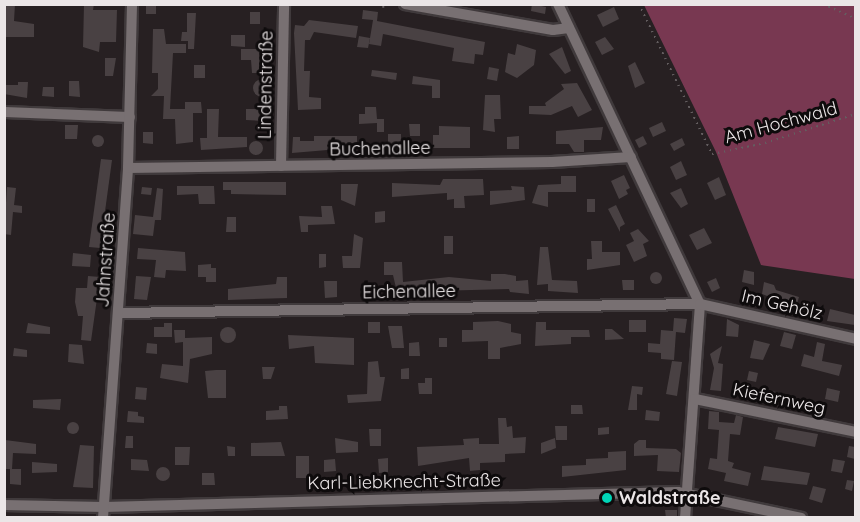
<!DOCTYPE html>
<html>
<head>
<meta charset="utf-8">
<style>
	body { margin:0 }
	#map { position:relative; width:860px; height:522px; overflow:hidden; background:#272022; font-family:Quicksand,sans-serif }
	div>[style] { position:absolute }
	.forest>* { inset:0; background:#783851 }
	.building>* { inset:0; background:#494143 }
	.round { border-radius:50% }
	.path>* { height:1.5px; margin-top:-0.75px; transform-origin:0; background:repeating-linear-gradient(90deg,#645e60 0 1.5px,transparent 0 6px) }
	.roads { filter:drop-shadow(2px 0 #403a3c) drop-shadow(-2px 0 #403a3c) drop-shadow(0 2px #403a3c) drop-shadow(0 -2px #403a3c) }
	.minor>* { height:10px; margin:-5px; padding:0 5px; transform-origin:5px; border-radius:5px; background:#787072 }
	.dots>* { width:16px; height:16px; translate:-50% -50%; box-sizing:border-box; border:3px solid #0e0b0c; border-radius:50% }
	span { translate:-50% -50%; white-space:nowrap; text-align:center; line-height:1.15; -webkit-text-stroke:6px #0e0b0c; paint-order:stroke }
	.street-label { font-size:18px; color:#ebe6e7 }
	.poi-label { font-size:18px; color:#ebe6e7; font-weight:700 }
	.left { translate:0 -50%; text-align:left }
	.frame { position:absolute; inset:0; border:6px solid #ebe6e7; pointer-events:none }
</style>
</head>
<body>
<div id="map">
	<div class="forest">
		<div style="clip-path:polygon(644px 5px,855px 5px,855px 279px,761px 265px,716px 152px)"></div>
	</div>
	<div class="building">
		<div style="clip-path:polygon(4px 4px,15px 4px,14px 21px,34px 24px,34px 37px,6px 37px)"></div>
		<div style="clip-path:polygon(84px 4px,94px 4px,93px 10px,117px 10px,116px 42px,100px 42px,99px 52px,83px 47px)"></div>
		<div style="clip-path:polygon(532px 4px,546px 7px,545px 14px,531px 11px)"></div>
		<div style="clip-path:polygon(146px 5px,156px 5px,156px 14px,146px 14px)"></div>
		<div style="clip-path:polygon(614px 7px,619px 19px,603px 27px,597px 15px)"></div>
		<div style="clip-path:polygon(363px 10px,378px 12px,377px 21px,485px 42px,483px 55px,475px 54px,474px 64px,452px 61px,454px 48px,383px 34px,381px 46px,369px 44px,373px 20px,362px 19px)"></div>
		<div style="clip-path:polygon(250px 12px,260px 12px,260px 24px,250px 24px)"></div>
		<div style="clip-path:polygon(187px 13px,196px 13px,194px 49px,188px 49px,188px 41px,181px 41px,182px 32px,187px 32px)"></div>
		<div style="clip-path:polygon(309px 20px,358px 26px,356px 38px,314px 32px,310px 40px,305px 40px,304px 71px,310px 71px,309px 97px,321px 98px,321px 109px,298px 110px,294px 33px,295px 25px,304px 26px)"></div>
		<div style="clip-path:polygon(153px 29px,164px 29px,166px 44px,186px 44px,186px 53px,173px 53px,170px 109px,185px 109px,185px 102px,201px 102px,202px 113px,193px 113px,193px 142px,176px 144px,175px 119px,163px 119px,164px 96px,151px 96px,158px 89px,158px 73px,152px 73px)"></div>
		<div style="clip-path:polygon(231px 35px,245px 35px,245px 47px,231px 46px)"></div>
		<div style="clip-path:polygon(359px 36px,370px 38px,368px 48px,357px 47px)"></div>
		<div style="clip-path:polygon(605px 37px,614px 49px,602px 55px,595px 42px)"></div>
		<div style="clip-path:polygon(517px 44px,536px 50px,534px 65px,517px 78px,505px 72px,508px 53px,515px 55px)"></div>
		<div style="clip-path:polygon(562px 47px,571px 71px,565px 74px,549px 54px)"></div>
		<div style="clip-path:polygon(241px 49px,260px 49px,259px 73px,252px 73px,251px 60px,241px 60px)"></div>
		<div style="clip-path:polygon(105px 58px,116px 58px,113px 76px,105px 76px)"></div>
		<div style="clip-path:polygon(635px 62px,645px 83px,635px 88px,628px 66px)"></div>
		<div style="clip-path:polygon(194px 65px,205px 65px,205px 78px,194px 78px)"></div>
		<div style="clip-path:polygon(489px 67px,499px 69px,497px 81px,487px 79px)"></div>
		<div style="clip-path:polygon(372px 70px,397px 73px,396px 80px,371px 76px)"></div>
		<div style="clip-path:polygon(413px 76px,440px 80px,440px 98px,432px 98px,432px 86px,412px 84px)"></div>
		<div class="round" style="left:253px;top:79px;width:18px;height:18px"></div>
		<div style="clip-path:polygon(69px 81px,79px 81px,80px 97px,69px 96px)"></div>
		<div style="clip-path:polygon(18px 82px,28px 82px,27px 98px,4px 94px,4px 85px,18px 85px)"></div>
		<div style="clip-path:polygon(577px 83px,592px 110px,578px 117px,572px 106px,551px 115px,529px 114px,529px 106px,546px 106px,545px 103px,564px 89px,561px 84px)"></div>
		<div style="clip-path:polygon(43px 87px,54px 87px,54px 97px,42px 96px)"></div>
		<div style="clip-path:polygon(485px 95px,500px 95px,501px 119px,494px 119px,495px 132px,483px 130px)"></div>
		<div style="clip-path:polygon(365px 107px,376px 107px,377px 119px,384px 119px,384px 132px,377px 132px,377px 123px,359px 124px,359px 114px,365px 114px)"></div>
		<div style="clip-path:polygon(207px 109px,219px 109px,218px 137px,247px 137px,247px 147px,201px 150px,200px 138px,207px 138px)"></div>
		<div style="clip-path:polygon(246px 109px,264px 109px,264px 121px,246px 120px)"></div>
		<div style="clip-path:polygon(662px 122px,666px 131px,653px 137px,649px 128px)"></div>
		<div style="clip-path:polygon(409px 124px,420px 124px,420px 136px,410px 136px)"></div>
		<div style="clip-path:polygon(65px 125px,78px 125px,77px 139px,65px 139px)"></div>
		<div style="clip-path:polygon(439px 126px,470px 127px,470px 148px,433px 148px,433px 135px,439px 135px)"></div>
		<div style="clip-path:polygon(603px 127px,601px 140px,584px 140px,584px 152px,574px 152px,569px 144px,556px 144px,556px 131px)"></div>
		<div style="clip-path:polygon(143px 132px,153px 132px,153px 144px,143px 143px)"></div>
		<div style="clip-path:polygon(388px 134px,401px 134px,401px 146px,388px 150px)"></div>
		<div class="round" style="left:92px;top:135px;width:12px;height:12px"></div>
		<div style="clip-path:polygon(314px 136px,357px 136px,357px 143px,351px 143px,351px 148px,292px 153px,293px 137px,300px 137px,300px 141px,314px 141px)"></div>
		<div style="clip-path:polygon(519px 136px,519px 149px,507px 149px,507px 137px)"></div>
		<div style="clip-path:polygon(643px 136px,647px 144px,639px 148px,635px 140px)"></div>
		<div style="clip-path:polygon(682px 138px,685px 145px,674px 151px,670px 144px)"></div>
		<div class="round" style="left:249px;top:141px;width:14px;height:14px"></div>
		<div style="clip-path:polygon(101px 159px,112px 160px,100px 248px,89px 247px)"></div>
		<div style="clip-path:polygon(681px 161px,687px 175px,676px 180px,670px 167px)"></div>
		<div style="clip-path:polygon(624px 175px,630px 188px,626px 190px,628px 194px,619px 199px,611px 181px)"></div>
		<div style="clip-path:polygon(561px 176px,576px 176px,576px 192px,548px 192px,548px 207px,532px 203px,538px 185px,561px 184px)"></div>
		<div style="clip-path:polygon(719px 177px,726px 195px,715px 200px,707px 183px)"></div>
		<div style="clip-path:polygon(443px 179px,483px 179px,484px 195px,464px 196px,465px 208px,454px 208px,454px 199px,447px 200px,447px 193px,392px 197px,392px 183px,440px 185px)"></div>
		<div style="clip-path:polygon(223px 182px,286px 182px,286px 195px,231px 194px,231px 190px,223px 190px)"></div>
		<div style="clip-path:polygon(341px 184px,358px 184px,355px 206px,341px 200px)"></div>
		<div style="clip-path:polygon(177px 186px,214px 186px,215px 204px,199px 204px,198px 194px,177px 195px)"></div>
		<div style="clip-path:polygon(511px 186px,524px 187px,525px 200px,490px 205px,490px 191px,512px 190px)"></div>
		<div style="clip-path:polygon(7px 187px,16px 188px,14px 205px,22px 206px,22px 213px,13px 212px,11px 235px,4px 234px)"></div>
		<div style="clip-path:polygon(142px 187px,152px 188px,151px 195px,141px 194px)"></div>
		<div style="clip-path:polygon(157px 188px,163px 189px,161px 220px,155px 220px,153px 236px,133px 234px,135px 215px,153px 217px)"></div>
		<div style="clip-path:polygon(681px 188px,688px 204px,681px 208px,670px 193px)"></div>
		<div style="clip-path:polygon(587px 199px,595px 199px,595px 212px,587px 212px)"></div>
		<div style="clip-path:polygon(616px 205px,625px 224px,620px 227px,620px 232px,608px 209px)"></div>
		<div style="clip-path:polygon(321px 206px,332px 206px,335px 224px,308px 225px,308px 232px,301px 232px,299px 216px,322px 217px)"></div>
		<div style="clip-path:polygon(385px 211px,385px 222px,375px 223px,375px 212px)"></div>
		<div style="clip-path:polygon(227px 217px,236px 217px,236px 232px,226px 232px)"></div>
		<div style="clip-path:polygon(704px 228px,712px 243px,697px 250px,689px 235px)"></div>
		<div style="clip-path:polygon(638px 229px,649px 241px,643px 244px,647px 256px,634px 262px,626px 245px,634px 241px,630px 233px)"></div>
		<div style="clip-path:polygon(354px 234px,363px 238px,360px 268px,343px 268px,342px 256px,352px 256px)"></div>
		<div style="clip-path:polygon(444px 236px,453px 236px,453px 254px,444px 254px)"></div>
		<div style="clip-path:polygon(591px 241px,602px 241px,602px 252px,620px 252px,620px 265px,587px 270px,587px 259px,592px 259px)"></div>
		<div style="clip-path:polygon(540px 247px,548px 247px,552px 280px,577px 281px,578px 293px,548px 291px,548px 284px,537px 285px)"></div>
		<div style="clip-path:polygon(138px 248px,185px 252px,186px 271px,166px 270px,165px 278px,154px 277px,156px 260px,137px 259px)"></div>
		<div style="clip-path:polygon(73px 253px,91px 255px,90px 267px,72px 266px)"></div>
		<div style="clip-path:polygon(319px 254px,326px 254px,326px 267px,319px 268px)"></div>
		<div style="clip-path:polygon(384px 262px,402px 262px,403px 282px,449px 277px,491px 281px,491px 274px,505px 274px,516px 276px,516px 281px,528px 280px,529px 294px,510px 292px,509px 289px,397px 292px,393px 275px,384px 275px)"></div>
		<div style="clip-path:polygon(211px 264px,211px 268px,216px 268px,216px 282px,206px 282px,206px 277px,198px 277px,198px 265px)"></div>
		<div style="clip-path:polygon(744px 270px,754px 272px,754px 285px,742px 282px)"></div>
		<div class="round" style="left:650px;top:272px;width:12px;height:12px"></div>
		<div style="clip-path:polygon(88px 276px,100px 277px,91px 341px,81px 340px,83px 316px,78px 316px,75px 302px,76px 288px,87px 288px)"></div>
		<div style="clip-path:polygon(136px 276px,151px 277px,147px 300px,134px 299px)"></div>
		<div style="clip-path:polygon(277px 277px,287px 277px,287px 298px,228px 300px,228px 289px,276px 284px)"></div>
		<div style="clip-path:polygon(716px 278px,720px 288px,712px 292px,707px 282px)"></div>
		<div style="clip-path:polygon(622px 280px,634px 280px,634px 290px,623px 290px)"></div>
		<div style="clip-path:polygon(324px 281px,337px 281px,337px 297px,325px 298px)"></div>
		<div style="clip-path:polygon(764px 282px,774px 285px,776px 290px,799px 297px,796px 307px,762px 294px)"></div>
		<div style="clip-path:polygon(830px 309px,855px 315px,855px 325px,827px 321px)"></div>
		<div style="clip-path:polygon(674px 318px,687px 319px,685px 333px,676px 332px,674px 360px,661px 359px,661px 353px,648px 352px,648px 343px,660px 344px,661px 330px,673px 331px)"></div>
		<div style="clip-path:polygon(727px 319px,739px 325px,738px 337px,726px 336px)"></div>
		<div style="clip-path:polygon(629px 320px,646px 320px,646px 332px,629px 332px)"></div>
		<div style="clip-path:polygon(498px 321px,511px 324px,511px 332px,521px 334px,521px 344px,500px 348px,500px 359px,488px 359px,488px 341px,462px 342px,462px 330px,473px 330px,473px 322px)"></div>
		<div style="clip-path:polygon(368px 322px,380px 322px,380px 333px,368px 333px)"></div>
		<div style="clip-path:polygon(536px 322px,546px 322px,546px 330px,589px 330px,590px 337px,571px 337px,571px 344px,535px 346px)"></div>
		<div style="clip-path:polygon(28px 323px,50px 327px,50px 334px,26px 333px)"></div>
		<div style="clip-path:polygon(164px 323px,172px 323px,172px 337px,154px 337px,154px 327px,164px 327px)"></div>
		<div style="clip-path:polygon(388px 326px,402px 326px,404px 348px,392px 348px)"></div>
		<div class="round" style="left:220px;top:327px;width:16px;height:16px"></div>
		<div style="clip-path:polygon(605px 329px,612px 329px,624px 339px,605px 340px)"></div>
		<div style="clip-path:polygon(174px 330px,185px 330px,185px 338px,212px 337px,212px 354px,190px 359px,188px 383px,160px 378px,162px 364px,183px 366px,183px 342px,175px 343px)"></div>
		<div style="clip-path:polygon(784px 332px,796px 335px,792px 349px,780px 346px)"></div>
		<div style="clip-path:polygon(288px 335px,354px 338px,354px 365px,315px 363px,314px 346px,289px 349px)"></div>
		<div style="clip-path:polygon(439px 338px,447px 338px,447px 347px,439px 347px)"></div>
		<div style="clip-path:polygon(754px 340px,770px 344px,763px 360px,750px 358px)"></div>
		<div style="clip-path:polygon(419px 342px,420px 356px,409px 356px,409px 343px)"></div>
		<div style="clip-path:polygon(817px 342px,825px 344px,822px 361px,842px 365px,839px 376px,801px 366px,804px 354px,814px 357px)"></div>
		<div style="clip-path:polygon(147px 343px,157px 344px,157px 354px,146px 353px)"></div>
		<div style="clip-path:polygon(69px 344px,82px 345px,84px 364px,68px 362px)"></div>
		<div style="clip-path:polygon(722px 346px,718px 363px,723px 364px,721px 391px,710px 390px,714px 368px,710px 354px)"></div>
		<div style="clip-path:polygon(14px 348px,27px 350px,27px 357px,13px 356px)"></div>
		<div style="clip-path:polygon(378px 361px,380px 377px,385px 377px,381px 401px,348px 403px,347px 395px,367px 394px,368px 362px)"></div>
		<div style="clip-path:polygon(672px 361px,682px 362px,677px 396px,666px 394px)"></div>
		<div style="clip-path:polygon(262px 367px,275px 367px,271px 379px,263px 379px)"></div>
		<div style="clip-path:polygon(409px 368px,409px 379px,401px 379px,401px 369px)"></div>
		<div style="clip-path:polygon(216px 370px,226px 370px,226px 398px,208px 398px,205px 371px)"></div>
		<div style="clip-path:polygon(749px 371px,758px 373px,756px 382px,747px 380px)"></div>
		<div style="clip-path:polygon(425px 378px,432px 378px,432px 394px,419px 394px,418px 383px,425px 383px)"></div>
		<div style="clip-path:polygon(632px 386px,643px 387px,642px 395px,637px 394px,637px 410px,628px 410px)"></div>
		<div style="clip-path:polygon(136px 387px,147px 388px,146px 400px,135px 399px)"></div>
		<div style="clip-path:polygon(827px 388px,840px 391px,838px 402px,825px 399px)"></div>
		<div style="clip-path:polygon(772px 391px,784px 394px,781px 407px,769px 404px)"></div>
		<div style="clip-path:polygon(61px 399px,60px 410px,33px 408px,33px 400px)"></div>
		<div style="clip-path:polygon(571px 405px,582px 405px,583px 414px,571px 414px)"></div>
		<div style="clip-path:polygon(279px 406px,287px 406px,288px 419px,266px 420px,266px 411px,279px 410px)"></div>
		<div style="clip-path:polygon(646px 410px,660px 412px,659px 421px,645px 420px)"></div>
		<div style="clip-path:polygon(128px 411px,138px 412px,138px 416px,144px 417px,144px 423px,127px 422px)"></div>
		<div style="clip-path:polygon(709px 411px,719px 412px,719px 422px,734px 423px,736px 415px,743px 417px,740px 435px,730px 434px,728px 461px,734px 463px,732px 468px,751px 473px,748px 486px,724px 481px,726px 473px,708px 469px,710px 458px,717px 459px,719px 430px,708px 429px)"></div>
		<div style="clip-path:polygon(498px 418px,506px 418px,507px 427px,512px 426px,513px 438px,526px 437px,525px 453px,505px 454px,505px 462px,480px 463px,480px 470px,470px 471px,469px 458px,418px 466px,417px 447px,464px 445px,463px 439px,479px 438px,479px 444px,499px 444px)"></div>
		<div class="round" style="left:67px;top:422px;width:12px;height:12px"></div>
		<div style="clip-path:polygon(555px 426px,567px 426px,567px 440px,556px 440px)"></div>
		<div style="clip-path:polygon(609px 427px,609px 434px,598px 435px,598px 428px)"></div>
		<div style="clip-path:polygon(778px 427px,818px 434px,815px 447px,775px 439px)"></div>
		<div style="clip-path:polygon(369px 429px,381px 429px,381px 446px,370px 446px)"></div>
		<div style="clip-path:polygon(126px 436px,133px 436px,133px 448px,125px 448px)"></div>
		<div style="clip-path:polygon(335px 438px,358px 442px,358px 452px,336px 453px)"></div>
		<div style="clip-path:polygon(555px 438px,556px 448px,541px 454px,541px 443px)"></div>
		<div style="clip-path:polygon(5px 440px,36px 444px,36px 454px,13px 453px,12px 469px,21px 469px,21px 485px,10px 484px,10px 469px,4px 469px)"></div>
		<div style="clip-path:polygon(639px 440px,646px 440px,646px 448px,676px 449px,681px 453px,679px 472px,657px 471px,658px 455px,634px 456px,634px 444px)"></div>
		<div style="clip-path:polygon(281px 442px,285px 456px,251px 456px,251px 443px)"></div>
		<div style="clip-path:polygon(80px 445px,94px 446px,93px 488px,73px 487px)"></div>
		<div style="clip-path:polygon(227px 446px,235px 447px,235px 456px,228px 456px)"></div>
		<div style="clip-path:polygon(849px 446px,855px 447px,855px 459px,847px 457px)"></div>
		<div style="clip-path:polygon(175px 447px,190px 447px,189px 465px,175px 465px)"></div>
		<div style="clip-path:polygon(626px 451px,626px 470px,562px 477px,562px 466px,586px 465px,586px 459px,608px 458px,608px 452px)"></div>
		<div style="clip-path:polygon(296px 456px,309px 456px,309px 478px,296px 478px)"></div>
		<div style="clip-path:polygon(388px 458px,388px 472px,379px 473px,378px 459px)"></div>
		<div style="clip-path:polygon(131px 459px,147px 460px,149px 471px,131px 470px)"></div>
		<div style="clip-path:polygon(335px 459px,336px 471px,324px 472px,324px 460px)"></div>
		<div style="clip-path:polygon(833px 459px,845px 461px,842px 473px,831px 471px)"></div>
		<div style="clip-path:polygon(32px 462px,57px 464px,57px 472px,32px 473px)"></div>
		<div style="clip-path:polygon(764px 466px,810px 473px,807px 485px,761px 480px)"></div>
		<div class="round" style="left:156px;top:467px;width:14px;height:14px"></div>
		<div style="clip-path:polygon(202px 473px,214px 473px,215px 485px,202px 485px)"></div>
		<div style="clip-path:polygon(847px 480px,854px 481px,852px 491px,845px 489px)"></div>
		<div style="clip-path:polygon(813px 486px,826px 489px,822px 503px,809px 499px)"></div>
		<div style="clip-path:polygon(665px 510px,677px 510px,677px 518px,666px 518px)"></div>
	</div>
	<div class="path">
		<div style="left:639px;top:4px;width:167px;rotate:64deg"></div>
		<div style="left:712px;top:154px;width:54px;rotate:-11.7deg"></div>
		<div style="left:765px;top:143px;width:96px;rotate:-17.7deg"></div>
		<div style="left:823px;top:4px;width:36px;rotate:24deg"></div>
		<div style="left:383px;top:8px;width:4px;rotate:-90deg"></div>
	</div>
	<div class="roads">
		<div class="minor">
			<div style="left:405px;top:4px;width:150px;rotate:10deg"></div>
			<div style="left:553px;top:30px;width:16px;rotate:-7deg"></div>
			<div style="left:558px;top:4px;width:332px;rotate:64.7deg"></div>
			<div style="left:700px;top:304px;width:215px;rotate:94deg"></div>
			<div style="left:4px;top:112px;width:126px;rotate:2.3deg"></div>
			<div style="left:281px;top:166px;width:162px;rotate:-88.9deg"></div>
			<div style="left:128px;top:168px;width:424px;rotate:-0.8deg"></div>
			<div style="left:552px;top:162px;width:79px;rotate:-3.6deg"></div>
			<div style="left:119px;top:313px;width:581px;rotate:-0.89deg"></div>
			<div style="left:700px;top:304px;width:160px;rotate:12.6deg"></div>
			<div style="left:695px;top:399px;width:164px;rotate:11.6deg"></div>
			<div style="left:4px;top:505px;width:100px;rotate:1.1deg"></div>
			<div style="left:104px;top:507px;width:574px;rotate:-1.5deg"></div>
			<div style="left:678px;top:492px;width:126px;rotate:11.9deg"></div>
			<div style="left:103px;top:518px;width:351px;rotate:-85.9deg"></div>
			<div style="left:128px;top:168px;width:164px;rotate:-88.6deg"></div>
		</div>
	</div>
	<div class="dots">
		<div style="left:607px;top:498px;background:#00d5b7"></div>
	</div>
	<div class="street-label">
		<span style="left:266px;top:85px;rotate:-89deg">Lindenstraße</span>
		<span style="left:781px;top:123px;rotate:-15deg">Am Hochwald</span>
		<span style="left:380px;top:149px;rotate:-1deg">Buchenallee</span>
		<span style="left:106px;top:260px;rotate:-86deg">Jahnstraße</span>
		<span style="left:409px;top:292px;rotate:-1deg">Eichenallee</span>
		<span style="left:782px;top:305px;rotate:13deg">Im Gehölz</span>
		<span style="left:779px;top:399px;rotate:12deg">Kiefernweg</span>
		<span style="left:404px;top:482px;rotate:-1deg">Karl-Liebknecht-Straße</span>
	</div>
	<div class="poi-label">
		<span class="left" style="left:619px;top:498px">Waldstraße</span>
	</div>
	<div class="frame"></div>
</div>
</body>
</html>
